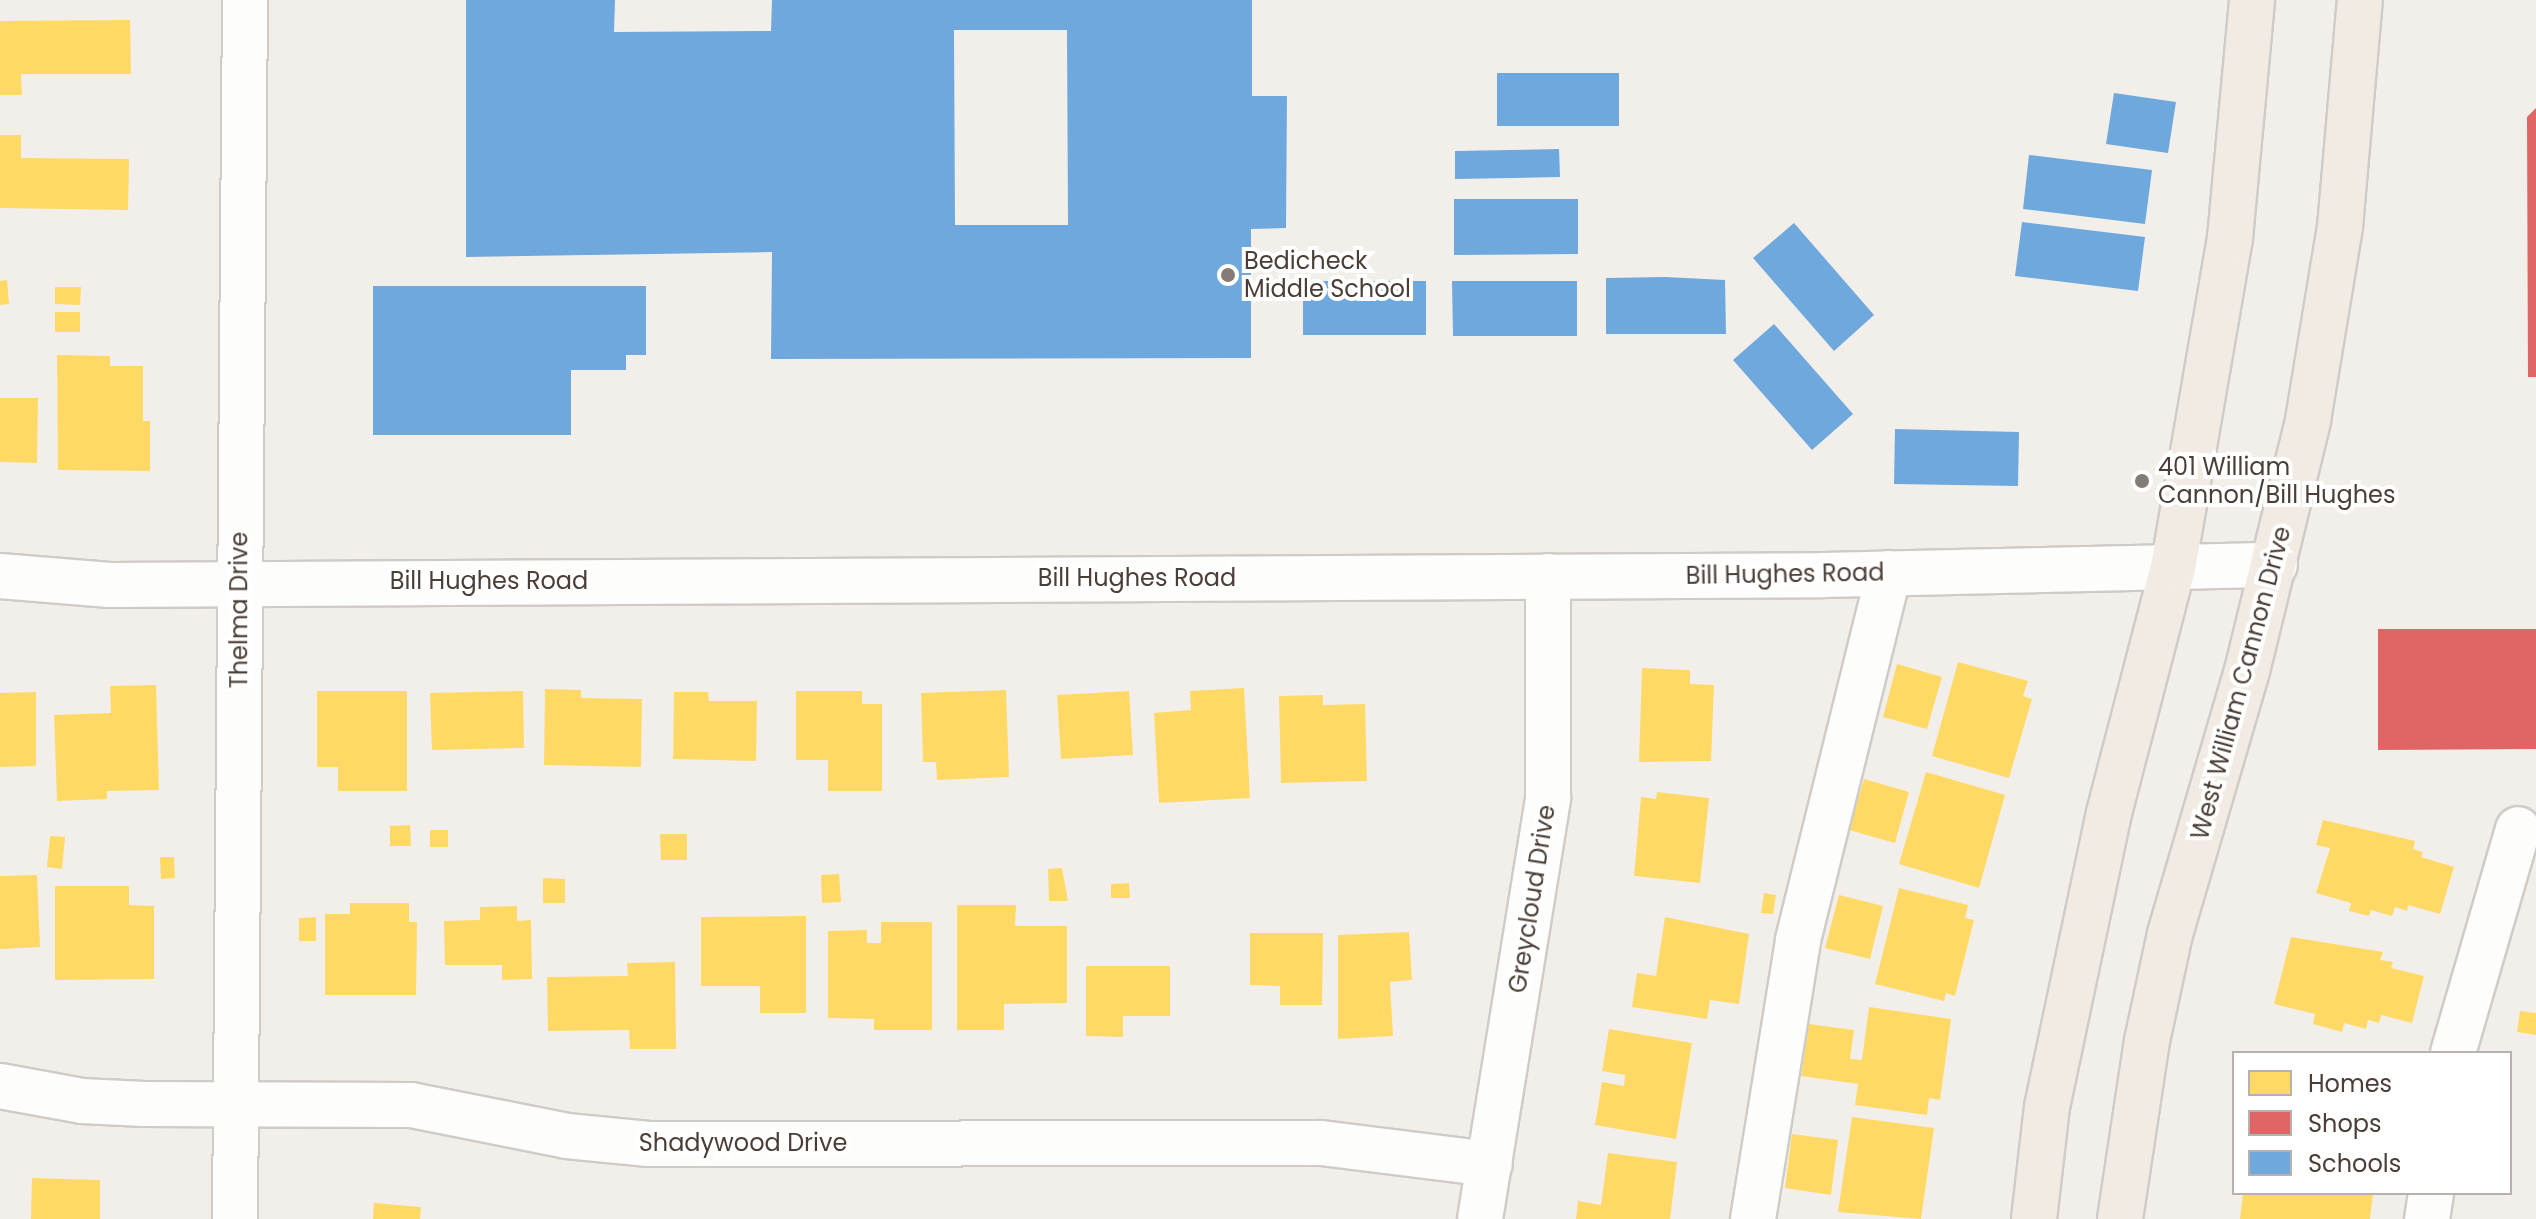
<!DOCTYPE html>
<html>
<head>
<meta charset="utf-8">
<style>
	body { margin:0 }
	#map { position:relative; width:2536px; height:1219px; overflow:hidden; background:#f2efeb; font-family:Poppins,sans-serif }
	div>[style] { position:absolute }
	.homes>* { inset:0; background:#ffd966 }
	.shops>* { inset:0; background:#e06666 }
	.schools>* { inset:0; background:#6fa8dc }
	.roads { filter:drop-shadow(2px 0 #cfcbc7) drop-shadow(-2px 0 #cfcbc7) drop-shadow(0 2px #cfcbc7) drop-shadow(0 -2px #cfcbc7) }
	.minor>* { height:44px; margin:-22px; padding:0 22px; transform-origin:22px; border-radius:22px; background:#fdfdfc }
	.major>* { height:44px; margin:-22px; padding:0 22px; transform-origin:22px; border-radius:22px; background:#f1ebe4 }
	.dots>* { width:22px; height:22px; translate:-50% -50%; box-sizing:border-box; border:4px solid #fff; border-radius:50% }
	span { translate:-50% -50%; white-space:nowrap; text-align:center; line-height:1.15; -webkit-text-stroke:8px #fff; paint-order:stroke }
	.poi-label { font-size:24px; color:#4a3e36 }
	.left { translate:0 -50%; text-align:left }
	.street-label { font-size:24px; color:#4a3e36 }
	.legend { position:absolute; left:2232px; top:1051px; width:280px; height:144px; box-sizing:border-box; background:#fff; border:2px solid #b7b2af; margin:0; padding:10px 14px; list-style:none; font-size:24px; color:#4a3e36 }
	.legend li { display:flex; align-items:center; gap:16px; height:40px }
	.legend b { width:40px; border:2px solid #b7b2af }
</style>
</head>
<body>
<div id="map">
	<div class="homes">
		<div style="clip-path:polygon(130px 20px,131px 74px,21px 74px,22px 95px,0 95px,0 21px)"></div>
		<div style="clip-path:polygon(0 135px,21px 135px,21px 158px,129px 159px,128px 210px,0 208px)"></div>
		<div style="clip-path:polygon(7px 280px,9px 304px,0 305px,0 281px)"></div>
		<div style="clip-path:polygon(55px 287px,81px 287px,80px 305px,55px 304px)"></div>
		<div style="clip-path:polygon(55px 312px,80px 312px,80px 332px,55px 332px)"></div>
		<div style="clip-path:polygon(57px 355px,110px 356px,110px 366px,143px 366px,143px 421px,150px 421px,150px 471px,58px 470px)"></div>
		<div style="clip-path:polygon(0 398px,38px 398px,37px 463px,0 462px)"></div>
		<div style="clip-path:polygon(1958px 662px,2028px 681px,2023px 696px,2032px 699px,2009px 778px,1932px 756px)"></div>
		<div style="clip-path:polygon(1897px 664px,1942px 677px,1927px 729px,1883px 717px)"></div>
		<div style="clip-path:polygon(1642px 668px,1690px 670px,1690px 684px,1714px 685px,1711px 761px,1639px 762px)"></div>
		<div style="clip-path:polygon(156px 685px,159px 790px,107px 791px,107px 799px,57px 801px,54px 715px,111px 713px,110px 686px)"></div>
		<div style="clip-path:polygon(1244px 688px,1250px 798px,1159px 803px,1154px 713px,1191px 710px,1190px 691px)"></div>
		<div style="clip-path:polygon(545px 689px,581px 690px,581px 698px,642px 699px,641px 767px,544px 765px)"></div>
		<div style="clip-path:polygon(1006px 690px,1009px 777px,937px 780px,936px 762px,923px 762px,921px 693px)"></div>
		<div style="clip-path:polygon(317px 691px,407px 691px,407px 791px,338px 791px,338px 767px,317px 767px)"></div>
		<div style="clip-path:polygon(523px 691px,524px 748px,432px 750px,430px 693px)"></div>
		<div style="clip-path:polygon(796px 691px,862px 691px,862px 704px,882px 704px,882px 791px,828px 791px,828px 760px,796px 760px)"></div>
		<div style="clip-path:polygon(1129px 691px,1133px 755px,1061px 759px,1057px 695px)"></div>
		<div style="clip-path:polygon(36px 692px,36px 766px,0 767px,0 693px)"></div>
		<div style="clip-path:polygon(674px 692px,708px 692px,709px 701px,757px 701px,756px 761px,673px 759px)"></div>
		<div style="clip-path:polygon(1323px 695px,1323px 705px,1365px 704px,1367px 781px,1281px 783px,1279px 696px)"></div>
		<div style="clip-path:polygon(1926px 772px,2005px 795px,1979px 888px,1899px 864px)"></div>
		<div style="clip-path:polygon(1864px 779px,1909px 792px,1895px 843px,1849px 830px)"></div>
		<div style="clip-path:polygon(1657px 792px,1709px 798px,1700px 883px,1634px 876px,1641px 797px,1656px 799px)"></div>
		<div style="clip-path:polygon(2323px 820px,2415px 841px,2413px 849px,2423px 852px,2421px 857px,2454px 867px,2440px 914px,2408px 905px,2407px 911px,2395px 907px,2392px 916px,2371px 910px,2369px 916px,2349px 911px,2351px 903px,2316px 893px,2330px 848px,2316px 845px)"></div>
		<div style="clip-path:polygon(410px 825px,411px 846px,390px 846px,390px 826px)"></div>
		<div style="clip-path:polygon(430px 830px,448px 830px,448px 847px,430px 847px)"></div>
		<div style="clip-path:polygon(660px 834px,687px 834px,687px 860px,661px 860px)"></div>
		<div style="clip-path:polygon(50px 836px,65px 837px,62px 869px,47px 867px)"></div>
		<div style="clip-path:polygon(160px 857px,174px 857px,175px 878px,161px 879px)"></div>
		<div style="clip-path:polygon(1062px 868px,1068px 901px,1049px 901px,1048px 869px)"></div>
		<div style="clip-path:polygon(839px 874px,841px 902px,822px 903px,821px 875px)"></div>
		<div style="clip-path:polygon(37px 875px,40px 947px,0 949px,0 876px)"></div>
		<div style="clip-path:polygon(543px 878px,565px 879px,565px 903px,543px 903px)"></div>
		<div style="clip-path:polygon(1129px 883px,1130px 898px,1111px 898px,1111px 884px)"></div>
		<div style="clip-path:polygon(55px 886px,129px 886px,129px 905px,154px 906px,154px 979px,55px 980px)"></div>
		<div style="clip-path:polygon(1899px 888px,1968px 905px,1965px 918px,1974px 920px,1955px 996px,1946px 993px,1944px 1001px,1875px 984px)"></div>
		<div style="clip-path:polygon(1764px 893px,1776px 895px,1773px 914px,1761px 913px)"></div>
		<div style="clip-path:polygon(1839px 895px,1883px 906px,1870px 959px,1825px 948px)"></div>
		<div style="clip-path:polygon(350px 903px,409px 903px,409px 922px,417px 922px,416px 995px,325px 995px,325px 914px,350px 914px)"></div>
		<div style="clip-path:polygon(957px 905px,1016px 905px,1015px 926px,1067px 926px,1067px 1003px,1004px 1004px,1004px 1030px,957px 1030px)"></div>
		<div style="clip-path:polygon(517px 906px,517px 921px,531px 920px,532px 979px,502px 980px,502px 965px,445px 965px,444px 921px,480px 920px,480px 907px)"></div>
		<div style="clip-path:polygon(806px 916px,806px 1013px,760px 1013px,760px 986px,701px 986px,701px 917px)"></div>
		<div style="clip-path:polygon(316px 917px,316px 941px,299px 941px,299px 918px)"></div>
		<div style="clip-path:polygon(1665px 917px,1749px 934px,1739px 1004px,1710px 1000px,1707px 1019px,1632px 1007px,1637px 973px,1656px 976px)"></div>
		<div style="clip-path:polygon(881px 922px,932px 922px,932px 1030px,874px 1030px,874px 1019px,828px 1018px,828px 931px,867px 930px,867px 943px,881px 943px)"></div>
		<div style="clip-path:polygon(1409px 932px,1412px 980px,1390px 982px,1393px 1036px,1338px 1039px,1338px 935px)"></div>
		<div style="clip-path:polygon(1250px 933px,1323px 933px,1322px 1005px,1280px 1005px,1280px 986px,1250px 985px)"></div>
		<div style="clip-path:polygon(2291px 937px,2383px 952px,2380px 960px,2393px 962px,2391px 968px,2424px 976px,2412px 1023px,2381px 1015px,2379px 1023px,2368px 1020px,2366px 1029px,2344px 1023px,2342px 1032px,2313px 1024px,2315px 1014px,2274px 1004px)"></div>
		<div style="clip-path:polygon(675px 962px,676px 1049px,630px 1049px,629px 1030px,548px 1031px,547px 977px,628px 976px,627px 963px)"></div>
		<div style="clip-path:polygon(1086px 966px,1170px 966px,1170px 1016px,1123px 1016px,1123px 1037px,1086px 1036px)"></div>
		<div style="clip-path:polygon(1869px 1007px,1951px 1019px,1940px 1100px,1929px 1098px,1927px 1115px,1855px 1105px,1858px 1084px,1801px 1076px,1809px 1024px,1854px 1030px,1850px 1059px,1862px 1060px)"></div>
		<div style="clip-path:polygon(2520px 1011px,2536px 1013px,2536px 1035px,2517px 1032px)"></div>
		<div style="clip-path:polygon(1609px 1029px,1692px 1043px,1676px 1139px,1595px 1125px,1602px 1082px,1624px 1086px,1625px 1075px,1602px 1071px)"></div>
		<div style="clip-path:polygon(1852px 1117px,1934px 1128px,1921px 1219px,1838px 1212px)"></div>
		<div style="clip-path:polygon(1792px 1134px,1838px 1140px,1831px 1195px,1785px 1188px)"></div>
		<div style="clip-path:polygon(1608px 1153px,1677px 1162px,1670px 1219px,1576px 1219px,1578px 1201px,1601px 1205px)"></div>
		<div style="clip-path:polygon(32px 1178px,100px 1180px,100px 1219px,31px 1219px)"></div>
		<div style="clip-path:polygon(2243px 1193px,2373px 1193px,2370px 1219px,2240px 1219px)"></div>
		<div style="clip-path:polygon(374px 1203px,421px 1207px,420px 1219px,373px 1219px)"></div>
	</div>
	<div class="shops">
		<div style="clip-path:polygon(2536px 108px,2536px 377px,2528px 377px,2527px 117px)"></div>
		<div style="clip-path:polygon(2378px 629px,2536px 629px,2536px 749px,2378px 750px)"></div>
	</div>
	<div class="schools">
		<div style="clip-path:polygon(evenodd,466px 0,615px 0,614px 32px,771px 31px,772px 0,1252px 0,1252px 96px,1287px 96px,1286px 228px,1251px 229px,1251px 358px,771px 359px,772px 252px,466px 257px,466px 0,954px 30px,1067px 30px,1068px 225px,955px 225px,954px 30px)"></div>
		<div style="clip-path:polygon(1497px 73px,1619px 73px,1619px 126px,1497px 126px)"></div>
		<div style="clip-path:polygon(2114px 93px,2176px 102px,2168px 153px,2106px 144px)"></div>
		<div style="clip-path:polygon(1559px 149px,1560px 177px,1455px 179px,1455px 151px)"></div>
		<div style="clip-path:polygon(2029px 155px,2152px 170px,2145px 224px,2023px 209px)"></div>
		<div style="clip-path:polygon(1454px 199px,1578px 199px,1578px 254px,1454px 255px)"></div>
		<div style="clip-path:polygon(2022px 222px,2145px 237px,2138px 291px,2015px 276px)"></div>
		<div style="clip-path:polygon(1794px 223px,1874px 315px,1834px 351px,1753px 258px)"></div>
		<div style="clip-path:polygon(1665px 277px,1725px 280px,1726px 334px,1606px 334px,1606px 278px)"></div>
		<div style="clip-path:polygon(1303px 281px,1426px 281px,1426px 335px,1303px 335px)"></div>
		<div style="clip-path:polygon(1452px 281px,1577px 281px,1577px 336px,1453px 336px)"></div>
		<div style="clip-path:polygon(373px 286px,646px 286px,646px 355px,626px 355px,626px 370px,571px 370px,571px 435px,373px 435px)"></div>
		<div style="clip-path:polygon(1774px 324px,1853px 414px,1812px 450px,1733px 360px)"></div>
		<div style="clip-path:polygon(1895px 429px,2019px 432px,2018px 486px,1894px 484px)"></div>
	</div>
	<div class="roads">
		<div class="minor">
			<div style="left:0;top:576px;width:110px;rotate:4.7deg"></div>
			<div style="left:110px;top:585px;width:1713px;rotate:-0.33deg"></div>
			<div style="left:1823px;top:575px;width:452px;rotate:-1.3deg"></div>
			<div style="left:2453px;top:1053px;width:233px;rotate:-73.8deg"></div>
			<div style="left:0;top:1086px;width:83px;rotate:10.4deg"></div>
			<div style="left:82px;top:1101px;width:62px;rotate:2.8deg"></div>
			<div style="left:144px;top:1104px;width:267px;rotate:0.2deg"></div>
			<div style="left:411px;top:1105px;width:159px;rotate:11.2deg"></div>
			<div style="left:567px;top:1136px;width:82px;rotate:5.6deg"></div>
			<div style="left:649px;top:1144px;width:672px;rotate:-0.09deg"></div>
			<div style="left:1321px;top:1143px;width:170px;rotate:7.1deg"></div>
			<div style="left:235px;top:1219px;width:1219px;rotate:-89.53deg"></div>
			<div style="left:1480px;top:1219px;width:427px;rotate:-80.8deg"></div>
			<div style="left:1548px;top:797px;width:221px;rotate:-90deg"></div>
			<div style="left:1753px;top:1219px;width:283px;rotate:-80.8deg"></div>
			<div style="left:1798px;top:940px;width:378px;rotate:-76.1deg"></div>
			<div style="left:2427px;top:1219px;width:26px;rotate:-81deg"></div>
		</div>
		<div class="major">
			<div style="left:2034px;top:1219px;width:113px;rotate:-83.4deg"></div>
			<div style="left:2047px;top:1107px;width:300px;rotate:-78.1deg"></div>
			<div style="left:2109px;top:813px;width:253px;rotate:-75.4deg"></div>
			<div style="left:2173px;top:568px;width:335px;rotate:-80.2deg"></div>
			<div style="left:2230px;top:238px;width:239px;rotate:-84.7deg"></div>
			<div style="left:2120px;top:1219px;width:180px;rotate:-81.4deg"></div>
			<div style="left:2147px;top:1041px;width:109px;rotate:-77.9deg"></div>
			<div style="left:2170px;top:934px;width:274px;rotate:-73.7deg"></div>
			<div style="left:2247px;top:671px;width:258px;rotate:-76.3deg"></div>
			<div style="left:2308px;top:420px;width:196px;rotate:-80.6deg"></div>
			<div style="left:2340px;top:227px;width:228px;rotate:-85deg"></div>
		</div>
	</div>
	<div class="dots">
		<div style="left:1228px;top:275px;background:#857c75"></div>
		<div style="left:2142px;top:481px;background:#857c75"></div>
	</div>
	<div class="poi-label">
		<span class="left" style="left:1244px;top:275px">Bedicheck<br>Middle School</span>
		<span class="left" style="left:2158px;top:481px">401 William<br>Cannon/Bill Hughes</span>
	</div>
	<div class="street-label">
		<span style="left:1785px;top:574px;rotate:-1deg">Bill Hughes Road</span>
		<span style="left:1137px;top:578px">Bill Hughes Road</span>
		<span style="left:489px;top:581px">Bill Hughes Road</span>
		<span style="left:239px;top:610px;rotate:-90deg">Thelma Drive</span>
		<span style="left:2241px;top:683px;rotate:-75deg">West William Cannon Drive</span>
		<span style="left:1532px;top:899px;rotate:-81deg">Greycloud Drive</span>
		<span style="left:743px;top:1143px">Shadywood Drive</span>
	</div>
	<ul class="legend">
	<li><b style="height:22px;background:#ffd966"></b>Homes</li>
	<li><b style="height:22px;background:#e06666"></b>Shops</li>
	<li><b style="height:22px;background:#6fa8dc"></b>Schools</li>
	</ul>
</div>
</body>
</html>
